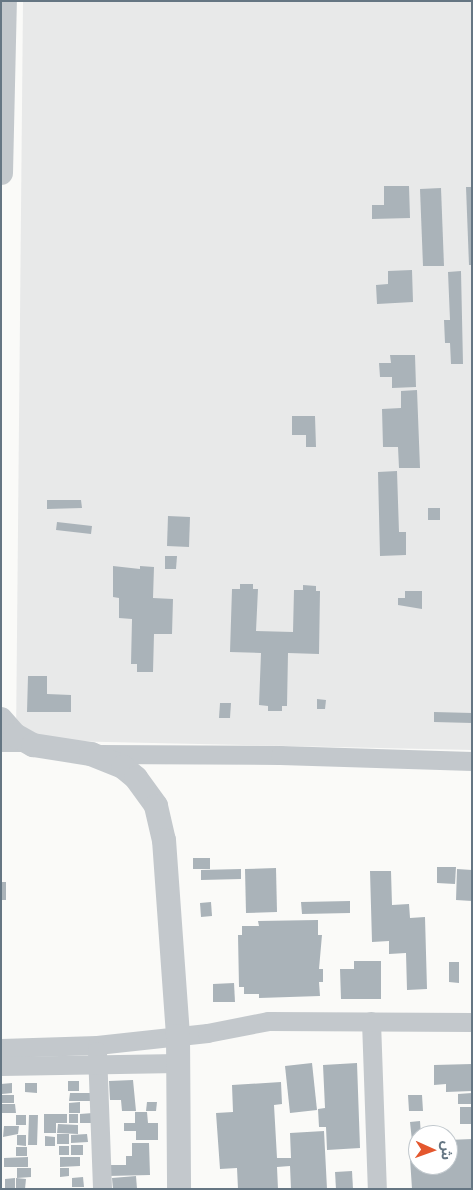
<!DOCTYPE html>
<html>
<head>
<meta charset="utf-8">
<style>
	body { margin:0 }
	#map { position:relative; width:473px; height:1190px; overflow:hidden; background:#fafaf8; font-family:"Noto Sans","Noto Sans Arabic",sans-serif }
	div>[style] { position:absolute }
	.built>* { inset:0; background:#e8e9e9 }
	.building>* { inset:0; background:#aab3b9 }
	.minor>* { height:19px; margin:-9.5px; padding:0 9.5px; transform-origin:9.5px; border-radius:9.5px; background:#c3c8cc }
	.tertiary>* { height:24px; margin:-12px; padding:0 12px; transform-origin:12px; border-radius:12px; background:#c3c8cc }
	span { translate:-50% -50%; white-space:nowrap; text-align:center; line-height:1.15; -webkit-text-stroke:5px #fff; paint-order:stroke }
	.frame { position:absolute; inset:0; border:2px solid #657683; pointer-events:none }
	.north { position:absolute; left:408px; top:1125px; width:50px; height:50px; box-sizing:border-box; background:#fff; border:1px solid #c1c8cd; border-radius:50%; rotate:92deg; font-size:14px; font-weight:700; line-height:20px; text-align:center; color:#657683 }
	.north::after { content:''; display:block; margin:auto; width:18px; height:22px; background:#e4572e; clip-path:polygon(50% 0,100% 100%,50% 72%,0 100%) }
</style>
</head>
<body>
<div id="map">
	<div class="built">
		<div style="clip-path:polygon(23px 1px,472px 1px,472px 750px,16px 740px)"></div>
	</div>
	<div class="building">
		<div style="clip-path:polygon(384px 186px,409px 186px,410px 218px,372px 219px,372px 205px,384px 205px)"></div>
		<div style="clip-path:polygon(466px 187px,472px 187px,472px 265px,469px 265px)"></div>
		<div style="clip-path:polygon(441px 188px,444px 266px,423px 266px,420px 189px)"></div>
		<div style="clip-path:polygon(412px 270px,413px 302px,377px 304px,376px 285px,388px 284px,388px 271px)"></div>
		<div style="clip-path:polygon(461px 271px,463px 364px,451px 364px,450px 343px,445px 343px,444px 320px,450px 320px,448px 272px)"></div>
		<div style="clip-path:polygon(390px 355px,415px 355px,416px 387px,392px 388px,392px 377px,380px 377px,379px 363px,391px 363px)"></div>
		<div style="clip-path:polygon(417px 390px,420px 468px,399px 468px,398px 447px,383px 447px,382px 409px,401px 408px,401px 391px)"></div>
		<div style="clip-path:polygon(292px 416px,315px 416px,316px 447px,306px 447px,306px 435px,292px 435px)"></div>
		<div style="clip-path:polygon(397px 471px,399px 532px,406px 532px,406px 555px,380px 556px,378px 472px)"></div>
		<div style="clip-path:polygon(47px 500px,81px 500px,82px 508px,47px 509px)"></div>
		<div style="clip-path:polygon(428px 508px,440px 508px,440px 520px,428px 520px)"></div>
		<div style="clip-path:polygon(168px 516px,190px 517px,189px 547px,167px 546px)"></div>
		<div style="clip-path:polygon(57px 522px,92px 526px,91px 534px,56px 530px)"></div>
		<div style="clip-path:polygon(165px 556px,177px 556px,176px 569px,165px 569px)"></div>
		<div style="clip-path:polygon(113px 566px,140px 569px,140px 566px,154px 567px,153px 598px,173px 599px,172px 634px,154px 634px,153px 672px,137px 672px,137px 664px,131px 664px,132px 619px,119px 618px,119px 598px,113px 597px)"></div>
		<div style="clip-path:polygon(240px 584px,253px 584px,253px 589px,258px 589px,256px 631px,293px 632px,294px 590px,303px 590px,303px 585px,316px 586px,316px 591px,320px 591px,319px 654px,288px 653px,287px 706px,282px 706px,282px 711px,268px 711px,268px 706px,259px 705px,261px 653px,230px 652px,232px 589px,240px 589px)"></div>
		<div style="clip-path:polygon(405px 591px,422px 591px,422px 609px,398px 605px,398px 598px,405px 598px)"></div>
		<div style="clip-path:polygon(28px 676px,47px 676px,47px 694px,71px 695px,71px 712px,27px 712px)"></div>
		<div style="clip-path:polygon(317px 699px,326px 700px,325px 709px,317px 709px)"></div>
		<div style="clip-path:polygon(220px 703px,231px 703px,230px 718px,219px 718px)"></div>
		<div style="clip-path:polygon(434px 712px,472px 713px,472px 723px,434px 722px)"></div>
		<div style="clip-path:polygon(193px 858px,210px 858px,210px 869px,193px 869px)"></div>
		<div style="clip-path:polygon(437px 867px,456px 867px,455px 884px,437px 883px)"></div>
		<div style="clip-path:polygon(276px 868px,277px 912px,246px 913px,245px 869px)"></div>
		<div style="clip-path:polygon(241px 869px,241px 879px,201px 880px,201px 870px)"></div>
		<div style="clip-path:polygon(457px 869px,472px 870px,472px 901px,456px 900px)"></div>
		<div style="clip-path:polygon(370px 871px,391px 871px,392px 905px,409px 904px,410px 918px,425px 917px,427px 989px,407px 990px,406px 953px,389px 954px,389px 941px,372px 942px)"></div>
		<div style="clip-path:polygon(1px 882px,6px 882px,6px 900px,1px 900px)"></div>
		<div style="clip-path:polygon(350px 901px,350px 913px,302px 914px,301px 902px)"></div>
		<div style="clip-path:polygon(211px 902px,212px 916px,201px 917px,200px 903px)"></div>
		<div style="clip-path:polygon(318px 920px,318px 935px,322px 935px,319px 969px,323px 969px,323px 982px,319px 982px,320px 996px,259px 998px,259px 994px,244px 994px,244px 987px,239px 987px,238px 935px,242px 935px,242px 926px,259px 926px,258px 921px)"></div>
		<div style="clip-path:polygon(354px 961px,381px 961px,381px 999px,341px 999px,340px 969px,354px 969px)"></div>
		<div style="clip-path:polygon(449px 962px,459px 962px,459px 983px,449px 982px)"></div>
		<div style="clip-path:polygon(234px 983px,235px 1002px,213px 1002px,213px 984px)"></div>
		<div style="clip-path:polygon(312px 1063px,317px 1110px,290px 1113px,285px 1066px)"></div>
		<div style="clip-path:polygon(357px 1063px,360px 1148px,327px 1150px,326px 1127px,319px 1127px,318px 1109px,325px 1108px,323px 1065px)"></div>
		<div style="clip-path:polygon(472px 1064px,472px 1091px,446px 1092px,446px 1084px,434px 1085px,434px 1065px)"></div>
		<div style="clip-path:polygon(133px 1080px,136px 1111px,122px 1111px,121px 1100px,110px 1100px,109px 1081px)"></div>
		<div style="clip-path:polygon(68px 1081px,79px 1081px,79px 1091px,68px 1091px)"></div>
		<div style="clip-path:polygon(281px 1082px,282px 1104px,274px 1105px,277px 1158px,291px 1158px,290px 1133px,324px 1131px,327px 1189px,291px 1189px,290px 1166px,277px 1167px,278px 1189px,238px 1189px,237px 1168px,220px 1169px,216px 1113px,233px 1112px,232px 1085px)"></div>
		<div style="clip-path:polygon(12px 1083px,12px 1093px,2px 1094px,1px 1084px)"></div>
		<div style="clip-path:polygon(25px 1083px,37px 1083px,37px 1093px,25px 1092px)"></div>
		<div style="clip-path:polygon(70px 1093px,91px 1093px,91px 1101px,69px 1101px)"></div>
		<div style="clip-path:polygon(472px 1093px,472px 1104px,458px 1104px,458px 1094px)"></div>
		<div style="clip-path:polygon(1px 1095px,14px 1095px,14px 1103px,1px 1103px)"></div>
		<div style="clip-path:polygon(408px 1095px,422px 1095px,423px 1111px,409px 1111px)"></div>
		<div style="clip-path:polygon(80px 1102px,80px 1113px,69px 1113px,69px 1103px)"></div>
		<div style="clip-path:polygon(147px 1102px,157px 1102px,156px 1111px,146px 1111px)"></div>
		<div style="clip-path:polygon(2px 1104px,15px 1104px,16px 1113px,2px 1113px)"></div>
		<div style="clip-path:polygon(460px 1107px,472px 1107px,472px 1124px,460px 1124px)"></div>
		<div style="clip-path:polygon(135px 1112px,147px 1112px,148px 1123px,158px 1123px,158px 1140px,136px 1140px,136px 1131px,124px 1131px,124px 1123px,135px 1123px)"></div>
		<div style="clip-path:polygon(93px 1113px,93px 1123px,80px 1123px,80px 1114px)"></div>
		<div style="clip-path:polygon(44px 1114px,67px 1114px,67px 1123px,56px 1123px,56px 1133px,44px 1133px)"></div>
		<div style="clip-path:polygon(69px 1114px,78px 1114px,78px 1123px,69px 1123px)"></div>
		<div style="clip-path:polygon(16px 1115px,26px 1115px,26px 1125px,16px 1125px)"></div>
		<div style="clip-path:polygon(29px 1115px,38px 1115px,37px 1145px,28px 1145px)"></div>
		<div style="clip-path:polygon(420px 1121px,421px 1135px,418px 1135px,418px 1140px,412px 1141px,410px 1122px)"></div>
		<div style="clip-path:polygon(58px 1124px,78px 1125px,78px 1134px,57px 1133px)"></div>
		<div style="clip-path:polygon(4px 1126px,19px 1126px,18px 1134px,3px 1137px)"></div>
		<div style="clip-path:polygon(57px 1134px,69px 1134px,69px 1144px,57px 1144px)"></div>
		<div style="clip-path:polygon(87px 1134px,88px 1142px,71px 1143px,71px 1135px)"></div>
		<div style="clip-path:polygon(17px 1135px,26px 1135px,26px 1146px,17px 1145px)"></div>
		<div style="clip-path:polygon(45px 1136px,55px 1137px,55px 1146px,45px 1146px)"></div>
		<div style="clip-path:polygon(472px 1139px,472px 1189px,412px 1189px,409px 1143px,418px 1142px,418px 1165px,448px 1165px,448px 1140px)"></div>
		<div style="clip-path:polygon(132px 1143px,149px 1143px,150px 1175px,108px 1176px,108px 1165px,126px 1165px,126px 1156px,132px 1156px)"></div>
		<div style="clip-path:polygon(71px 1145px,83px 1145px,83px 1155px,71px 1155px)"></div>
		<div style="clip-path:polygon(59px 1146px,69px 1146px,69px 1155px,59px 1155px)"></div>
		<div style="clip-path:polygon(16px 1147px,27px 1147px,27px 1156px,16px 1156px)"></div>
		<div style="clip-path:polygon(28px 1157px,28px 1167px,4px 1167px,4px 1158px)"></div>
		<div style="clip-path:polygon(60px 1157px,80px 1157px,80px 1166px,60px 1167px)"></div>
		<div style="clip-path:polygon(17px 1168px,31px 1168px,31px 1177px,17px 1178px)"></div>
		<div style="clip-path:polygon(60px 1168px,69px 1168px,69px 1176px,60px 1177px)"></div>
		<div style="clip-path:polygon(352px 1171px,353px 1189px,336px 1189px,335px 1172px)"></div>
		<div style="clip-path:polygon(136px 1176px,137px 1189px,113px 1189px,112px 1178px)"></div>
		<div style="clip-path:polygon(83px 1177px,84px 1187px,72px 1187px,72px 1178px)"></div>
		<div style="clip-path:polygon(15px 1178px,15px 1189px,5px 1189px,5px 1179px)"></div>
		<div style="clip-path:polygon(16px 1178px,26px 1179px,25px 1189px,16px 1189px)"></div>
	</div>
	<div class="minor">
		<div style="left:1px;top:742px;width:26px"></div>
		<div style="left:98px;top:754px;width:182px;rotate:0.3deg"></div>
		<div style="left:280px;top:755px;width:192px;rotate:1.8deg"></div>
		<div style="left:371px;top:1021px;width:168px;rotate:88deg"></div>
		<div style="left:1px;top:1048px;width:96px;rotate:-1.8deg"></div>
		<div style="left:97px;top:1045px;width:111px;rotate:-6.2deg"></div>
		<div style="left:207px;top:1033px;width:62px;rotate:-11.1deg"></div>
		<div style="left:268px;top:1021px;width:204px;rotate:0.3deg"></div>
		<div style="left:97px;top:1051px;width:138px;rotate:87.9deg"></div>
		<div style="left:1px;top:1066px;width:177px;rotate:-1deg"></div>
	</div>
	<div class="tertiary">
		<div style="left:1px;top:173px;width:172px;rotate:-88.7deg"></div>
		<div style="left:1px;top:719px;width:21px;rotate:49deg"></div>
		<div style="left:15px;top:735px;width:21px;rotate:29deg"></div>
		<div style="left:33px;top:745px;width:59px;rotate:8.8deg"></div>
		<div style="left:91px;top:754px;width:35px;rotate:22deg"></div>
		<div style="left:123px;top:767px;width:17px;rotate:40deg"></div>
		<div style="left:136px;top:778px;width:34px;rotate:54deg"></div>
		<div style="left:156px;top:806px;width:35px;rotate:77deg"></div>
		<div style="left:164px;top:840px;width:196px;rotate:85.9deg"></div>
		<div style="left:178px;top:1036px;width:153px;rotate:89.6deg"></div>
	</div>
	<div class="frame"></div>
	<div class="north">ش</div>
</div>
</body>
</html>
